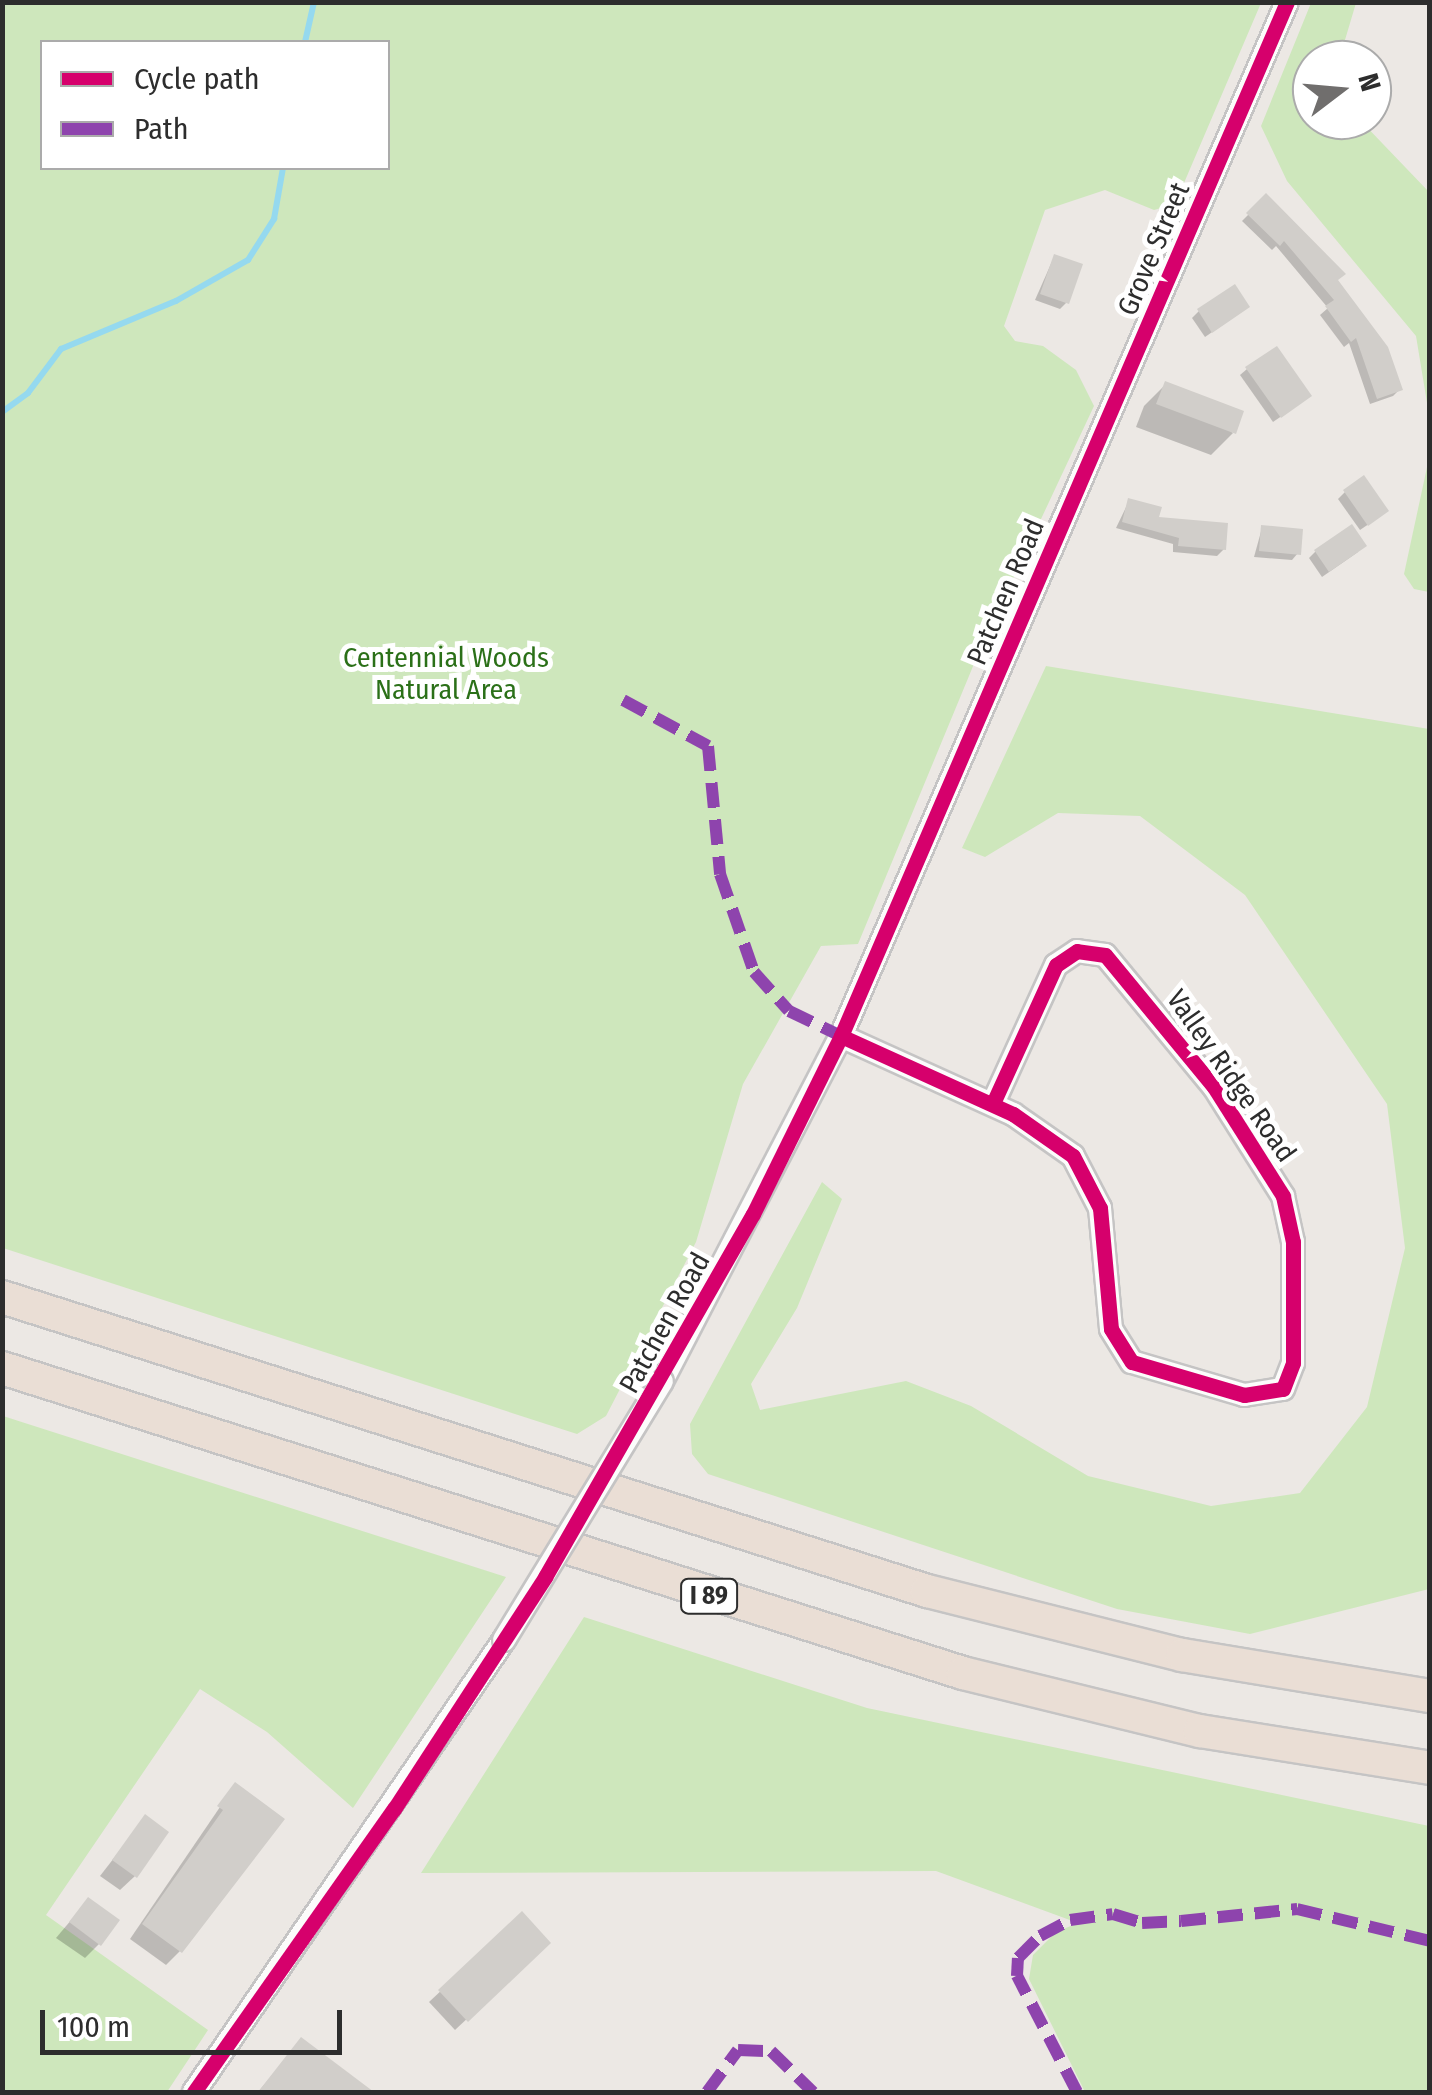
<!DOCTYPE html>
<html>
<head>
<meta charset="utf-8">
<style>
	body { margin:0 }
	#map { position:relative; width:1432px; height:2095px; overflow:hidden; background:#ece8e4; font-family:"Fira Sans Condensed",sans-serif }
	div>[style] { position:absolute }
	.green>* { inset:0; background:#cee7bc }
	.shadow>* { inset:0; background:#0003 }
	.stream>* { height:6px; margin:-3px; padding:0 3px; transform-origin:3px; border-radius:3px; background:#95d9ef }
	.building>* { inset:0; background:#d1ceca }
	.roads { filter:drop-shadow(2px 0 #c5c4c4) drop-shadow(-2px 0 #c5c4c4) drop-shadow(0 2px #c5c4c4) drop-shadow(0 -2px #c5c4c4) }
	.minor>* { height:22px; margin:-11px; padding:0 11px; transform-origin:11px; border-radius:11px; background:#fcfcfb }
	.highway>* { height:32px; margin:-16px; padding:0 16px; transform-origin:16px; border-radius:16px; background:#eaded5 }
	.bridges { filter:drop-shadow(2px 0 #c5c4c4) drop-shadow(-2px 0 #c5c4c4) drop-shadow(0 2px #c5c4c4) drop-shadow(0 -2px #c5c4c4) }
	.minor-bridge>* { height:22px; margin:-11px; padding:0 11px; transform-origin:11px; border-radius:11px; background:#fcfcfb }
	.quiet>* { height:12px; margin-top:-6px; transform-origin:0; background:repeating-linear-gradient(90deg,#8e44ad 0 25px,transparent 0 37px) }
	.cycleway>* { height:15px; margin:-7.5px; padding:0 7.5px; transform-origin:7.5px; border-radius:7.5px; background:#d6006c }
	span { translate:-50% -50%; white-space:nowrap; text-align:center; line-height:1.15; -webkit-text-stroke:10px #fff; paint-order:stroke }
	.shield-label span { padding:2px 8px; background:#fff; border:2px solid; border-radius:8px; -webkit-text-stroke-width:0 }
	.shield-label { font-size:25px; color:#2d2d2d; font-weight:700 }
	.street-label { font-size:28px; color:#2d2d2d }
	.park-label { font-size:28px; color:#2b7018 }
	.frame { position:absolute; inset:0; border:5px solid #2d2d2d; pointer-events:none }
	.legend { position:absolute; left:40px; top:40px; width:350px; height:130px; box-sizing:border-box; background:#fff; border:2px solid #ababab; margin:0; padding:12px 18px; list-style:none; font-size:30px; color:#2d2d2d }
	.legend li { display:flex; align-items:center; gap:20px; height:50px }
	.legend b { width:50px; border:2px solid #ababab }
	.north { position:absolute; left:1292px; top:40px; width:100px; height:100px; box-sizing:border-box; background:#fff; border:2px solid #ababab; border-radius:50%; rotate:74deg; font-size:28px; font-weight:700; line-height:40px; text-align:center; color:#2d2d2d }
	.north::after { content:''; display:block; margin:auto; width:35px; height:45px; background:#706e6d; clip-path:polygon(50% 0,100% 100%,50% 72%,0 100%) }
	.scale { position:absolute; left:40px; top:2010px; width:302px; height:45px; box-sizing:border-box; border:5px solid #2d2d2d; border-top:0; padding-left:12px; font-size:30px; line-height:35px; white-space:nowrap; color:#2d2d2d; -webkit-text-stroke:8px #fff; paint-order:stroke }
</style>
</head>
<body>
<div id="map">
	<div class="green">
		<div style="clip-path:polygon(evenodd,3px 2px,1261px 3px,1175px 204px,1154px 210px,1105px 190px,1045px 210px,1004px 326px,1015px 341px,1043px 346px,1076px 370px,1094px 406px,981px 647px,858px 944px,821px 946px,743px 1084px,696px 1242px,606px 1416px,577px 1434px,3px 1248px,3px 2px,388px 42px,388px 168px,42px 168px,42px 42px,388px 42px)"></div>
		<div style="clip-path:polygon(1311px 3px,1356px 3px,1339px 60px,1312px 60px,1312px 120px,1360px 120px,1429px 192px,1429px 415px,1416px 336px,1287px 181px,1261px 126px)"></div>
		<div style="clip-path:polygon(1429px 458px,1429px 592px,1414px 589px,1404px 574px)"></div>
		<div style="clip-path:polygon(1046px 666px,1429px 729px,1429px 1589px,1250px 1634px,1117px 1609px,708px 1474px,692px 1454px,690px 1424px,822px 1182px,842px 1199px,797px 1308px,751px 1384px,760px 1410px,906px 1381px,971px 1406px,1088px 1476px,1211px 1506px,1300px 1493px,1367px 1407px,1405px 1248px,1387px 1104px,1245px 895px,1140px 816px,1058px 813px,985px 857px,962px 848px)"></div>
		<div style="clip-path:polygon(3px 1416px,506px 1577px,353px 1808px,267px 1732px,200px 1689px,46px 1915px,208px 2030px,167px 2092px,3px 2092px)"></div>
		<div style="clip-path:polygon(584px 1617px,867px 1708px,1429px 1826px,1429px 2092px,1085px 2092px,1029px 1979px,1033px 1955px,1056px 1932px,1078px 1923px,936px 1871px,421px 1873px)"></div>
	</div>
	<div class="shadow">
		<div style="clip-path:polygon(1266px 197px,1336px 280px,1400px 389px,1393px 396px,1370px 404px,1349px 343px,1344px 347px,1320px 315px,1328px 308px,1276px 246px,1272px 250px,1242px 221px)"></div>
		<div style="clip-path:polygon(1054px 257px,1066px 303px,1060px 309px,1035px 300px)"></div>
		<div style="clip-path:polygon(1199px 311px,1240px 313px,1205px 337px,1192px 318px)"></div>
		<div style="clip-path:polygon(1247px 369px,1302px 402px,1273px 422px,1240px 375px)"></div>
		<div style="clip-path:polygon(1166px 384px,1233px 433px,1211px 455px,1136px 427px,1144px 406px)"></div>
		<div style="clip-path:polygon(1345px 492px,1379px 517px,1360px 530px,1338px 499px)"></div>
		<div style="clip-path:polygon(1129px 501px,1156px 520px,1224px 549px,1217px 556px,1173px 552px,1173px 544px,1116px 528px)"></div>
		<div style="clip-path:polygon(1262px 528px,1298px 553px,1292px 560px,1254px 557px)"></div>
		<div style="clip-path:polygon(1316px 551px,1358px 552px,1322px 577px,1309px 558px)"></div>
		<div style="clip-path:polygon(235px 1785px,180px 1951px,166px 1965px,130px 1939px)"></div>
		<div style="clip-path:polygon(145px 1818px,135px 1876px,120px 1890px,100px 1876px)"></div>
		<div style="clip-path:polygon(88px 1900px,99px 1944px,85px 1958px,56px 1938px)"></div>
		<div style="clip-path:polygon(522px 1915px,548px 1943px,455px 2030px,429px 2002px)"></div>
		<div style="clip-path:polygon(302px 2040px,369px 2092px,258px 2092px)"></div>
	</div>
	<div class="stream">
		<div style="left:305px;top:42px;width:41px;rotate:-77.3deg"></div>
		<div style="left:2px;top:412px;width:32px;rotate:-36deg"></div>
		<div style="left:28px;top:393px;width:55px;rotate:-53.1deg"></div>
		<div style="left:61px;top:349px;width:125px;rotate:-22.7deg"></div>
		<div style="left:176px;top:301px;width:83px;rotate:-29.7deg"></div>
		<div style="left:248px;top:260px;width:49px;rotate:-57.6deg"></div>
		<div style="left:274px;top:219px;width:52px;rotate:-80deg"></div>
	</div>
	<div class="building">
		<div style="clip-path:polygon(1266px 193px,1346px 274px,1338px 280px,1388px 347px,1403px 390px,1377px 399px,1356px 338px,1351px 342px,1325px 306px,1334px 300px,1284px 241px,1280px 246px,1246px 213px)"></div>
		<div style="clip-path:polygon(1054px 254px,1083px 264px,1069px 304px,1040px 294px)"></div>
		<div style="clip-path:polygon(1235px 284px,1250px 307px,1212px 333px,1197px 309px)"></div>
		<div style="clip-path:polygon(1277px 346px,1312px 396px,1281px 418px,1245px 367px)"></div>
		<div style="clip-path:polygon(1165px 381px,1244px 411px,1236px 434px,1156px 404px)"></div>
		<div style="clip-path:polygon(1364px 475px,1389px 511px,1368px 526px,1343px 490px)"></div>
		<div style="clip-path:polygon(1128px 498px,1162px 507px,1159px 517px,1228px 523px,1226px 550px,1178px 546px,1179px 538px,1122px 522px)"></div>
		<div style="clip-path:polygon(1352px 524px,1367px 546px,1329px 572px,1314px 550px)"></div>
		<div style="clip-path:polygon(1261px 525px,1303px 529px,1301px 555px,1259px 551px)"></div>
		<div style="clip-path:polygon(235px 1782px,285px 1819px,182px 1953px,142px 1924px,223px 1810px,217px 1806px)"></div>
		<div style="clip-path:polygon(145px 1814px,169px 1832px,137px 1878px,112px 1860px)"></div>
		<div style="clip-path:polygon(88px 1897px,120px 1920px,101px 1946px,69px 1922px)"></div>
		<div style="clip-path:polygon(522px 1911px,551px 1943px,468px 2022px,438px 1990px)"></div>
		<div style="clip-path:polygon(301px 2037px,374px 2092px,258px 2092px)"></div>
	</div>
	<div class="roads">
		<div class="minor">
			<div style="left:841px;top:1036px;width:189px;rotate:24.4deg"></div>
			<div style="left:1013px;top:1114px;width:73px;rotate:35deg"></div>
			<div style="left:1073px;top:1156px;width:59px;rotate:62.6deg"></div>
			<div style="left:1100px;top:1208px;width:121px;rotate:84.8deg"></div>
			<div style="left:1111px;top:1329px;width:39px;rotate:58deg"></div>
			<div style="left:1132px;top:1362px;width:117px;rotate:16.4deg"></div>
			<div style="left:1244px;top:1395px;width:39px;rotate:-9deg"></div>
			<div style="left:1283px;top:1389px;width:28px;rotate:-69deg"></div>
			<div style="left:1293px;top:1363px;width:121px;rotate:-90deg"></div>
			<div style="left:1293px;top:1242px;width:47px;rotate:-102.3deg"></div>
			<div style="left:1283px;top:1196px;width:129px;rotate:-122.3deg"></div>
			<div style="left:1214px;top:1087px;width:171px;rotate:-129.5deg"></div>
			<div style="left:1105px;top:955px;width:28px;rotate:-172deg"></div>
			<div style="left:1077px;top:951px;width:25px;rotate:146deg"></div>
			<div style="left:1056px;top:965px;width:152px;rotate:114.5deg"></div>
			<div style="left:662px;top:1381px;width:389px;rotate:-62.6deg"></div>
			<div style="left:841px;top:1036px;width:1126px;rotate:-66.67deg"></div>
			<div style="left:194px;top:2092px;width:548px;rotate:-55.56deg"></div>
		</div>
		<div class="highway">
			<div style="left:2px;top:1297px;width:971px;rotate:17.63deg"></div>
			<div style="left:927px;top:1591px;width:263px;rotate:14.1deg"></div>
			<div style="left:1182px;top:1655px;width:251px;rotate:9.4deg"></div>
			<div style="left:2px;top:1368px;width:1008px;rotate:17.61deg"></div>
			<div style="left:963px;top:1673px;width:244px;rotate:13.8deg"></div>
			<div style="left:1200px;top:1731px;width:233px;rotate:9.1deg"></div>
		</div>
	</div>
	<div class="bridges">
		<div class="minor-bridge">
			<div style="left:504px;top:1640px;width:303px;rotate:-58.6deg"></div>
		</div>
	</div>
	<div class="quiet">
		<div style="left:623px;top:700px;width:97px;rotate:28.4deg"></div>
		<div style="left:708px;top:746px;width:129px;rotate:84.6deg"></div>
		<div style="left:720px;top:874px;width:104px;rotate:70.9deg"></div>
		<div style="left:754px;top:972px;width:52px;rotate:48.1deg"></div>
		<div style="left:789px;top:1011px;width:58px;rotate:25.7deg"></div>
		<div style="left:707px;top:2092px;width:52px;rotate:-53.6deg"></div>
		<div style="left:738px;top:2050px;width:33px;rotate:2deg"></div>
		<div style="left:771px;top:2051px;width:59px;rotate:44.3deg"></div>
		<div style="left:1077px;top:2092px;width:131px;rotate:-117.3deg"></div>
		<div style="left:1017px;top:1976px;width:18px;rotate:-87deg"></div>
		<div style="left:1018px;top:1958px;width:31px;rotate:-45deg"></div>
		<div style="left:1040px;top:1936px;width:34px;rotate:-28deg"></div>
		<div style="left:1070px;top:1920px;width:43px;rotate:-7.9deg"></div>
		<div style="left:1113px;top:1914px;width:30px;rotate:17deg"></div>
		<div style="left:1142px;top:1923px;width:39px;rotate:-3deg"></div>
		<div style="left:1181px;top:1921px;width:117px;rotate:-5.9deg"></div>
		<div style="left:1297px;top:1909px;width:137px;rotate:13.5deg"></div>
	</div>
	<div class="cycleway">
		<div style="left:841px;top:1036px;width:189px;rotate:24.4deg"></div>
		<div style="left:1013px;top:1114px;width:73px;rotate:35deg"></div>
		<div style="left:1073px;top:1156px;width:59px;rotate:62.6deg"></div>
		<div style="left:1100px;top:1208px;width:121px;rotate:84.8deg"></div>
		<div style="left:1111px;top:1329px;width:39px;rotate:58deg"></div>
		<div style="left:1132px;top:1362px;width:117px;rotate:16.4deg"></div>
		<div style="left:1244px;top:1395px;width:39px;rotate:-9deg"></div>
		<div style="left:1283px;top:1389px;width:28px;rotate:-69deg"></div>
		<div style="left:1293px;top:1363px;width:121px;rotate:-90deg"></div>
		<div style="left:1293px;top:1242px;width:47px;rotate:-102.3deg"></div>
		<div style="left:1283px;top:1196px;width:129px;rotate:-122.3deg"></div>
		<div style="left:1214px;top:1087px;width:171px;rotate:-129.5deg"></div>
		<div style="left:1105px;top:955px;width:28px;rotate:-172deg"></div>
		<div style="left:1077px;top:951px;width:25px;rotate:146deg"></div>
		<div style="left:1056px;top:965px;width:152px;rotate:114.5deg"></div>
		<div style="left:194px;top:2092px;width:347px;rotate:-54.8deg"></div>
		<div style="left:394px;top:1809px;width:277px;rotate:-56.9deg"></div>
		<div style="left:545px;top:1577px;width:418px;rotate:-60.2deg"></div>
		<div style="left:753px;top:1214px;width:199px;rotate:-63.7deg"></div>
		<div style="left:841px;top:1036px;width:1126px;rotate:-66.67deg"></div>
	</div>
	<div class="shield-label">
		<span style="left:709px;top:1596px">I 89</span>
	</div>
	<div class="street-label">
		<span style="left:1154px;top:249px;rotate:-67deg">Grove Street</span>
		<span style="left:1006px;top:592px;rotate:-67deg">Patchen Road</span>
		<span style="left:1231px;top:1076px;rotate:55deg">Valley Ridge Road</span>
		<span style="left:665px;top:1323px;rotate:-61deg">Patchen Road</span>
	</div>
	<div class="park-label">
		<span style="left:446px;top:674px">Centennial Woods<br>Natural Area</span>
	</div>
	<div class="frame"></div>
	<ul class="legend">
	<li><b style="height:12px;background:#d6006c"></b>Cycle path</li>
	<li><b style="height:12px;background:#8e44ad"></b>Path</li>
	</ul>
	<div class="north">N</div>
	<div class="scale">100 m</div>
</div>
</body>
</html>
